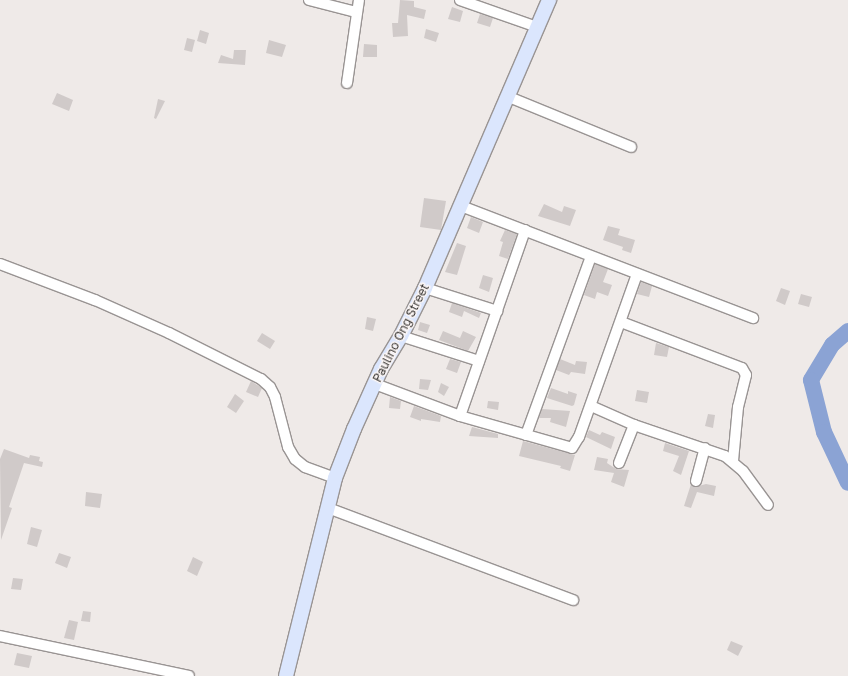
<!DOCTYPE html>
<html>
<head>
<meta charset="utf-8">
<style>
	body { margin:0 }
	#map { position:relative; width:848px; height:676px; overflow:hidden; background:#efeae8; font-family:"Golos Text",sans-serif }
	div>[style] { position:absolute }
	.river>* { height:16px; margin:-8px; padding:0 8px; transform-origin:8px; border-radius:8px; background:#8ba3d4 }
	.building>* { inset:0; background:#d0cac9 }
	.roads { filter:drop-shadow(1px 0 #999493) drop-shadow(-1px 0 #999493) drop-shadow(0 1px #999493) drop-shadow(0 -1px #999493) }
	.street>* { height:10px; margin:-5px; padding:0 5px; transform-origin:5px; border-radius:5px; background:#fff }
	.secondary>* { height:14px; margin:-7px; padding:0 7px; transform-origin:7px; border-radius:7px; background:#dbe6fd }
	span { translate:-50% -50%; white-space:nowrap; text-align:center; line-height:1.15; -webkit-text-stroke:3px #fdf7f5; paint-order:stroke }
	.street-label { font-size:12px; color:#383635 }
</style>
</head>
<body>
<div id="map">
	<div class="river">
		<div style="left:848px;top:331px;width:21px;rotate:139deg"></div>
		<div style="left:832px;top:345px;width:41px;rotate:121deg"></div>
		<div style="left:811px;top:380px;width:54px;rotate:76deg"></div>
		<div style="left:824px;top:432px;width:56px;rotate:64.8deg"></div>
	</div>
	<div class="building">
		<div style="clip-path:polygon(400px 0,414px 1px,414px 7px,426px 10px,424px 19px,407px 15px,408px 36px,393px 37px,392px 23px,398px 23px)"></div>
		<div style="clip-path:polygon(452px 7px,463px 11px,460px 22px,448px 19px)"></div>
		<div style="clip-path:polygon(480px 14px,493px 18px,490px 27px,477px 23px)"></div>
		<div style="clip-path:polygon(426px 29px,439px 33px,436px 42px,424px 38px)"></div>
		<div style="clip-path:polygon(200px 30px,209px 33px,206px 44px,197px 41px)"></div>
		<div style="clip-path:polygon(187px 38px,195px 40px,192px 52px,184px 50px)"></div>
		<div style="clip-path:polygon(269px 40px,286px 45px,282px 57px,266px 53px)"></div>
		<div style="clip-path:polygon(364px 44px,377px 45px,377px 57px,363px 57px)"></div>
		<div style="clip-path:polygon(234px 50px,246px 50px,245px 65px,218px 63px,221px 55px,233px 59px)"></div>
		<div style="clip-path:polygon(57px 93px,73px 100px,69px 111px,52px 104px)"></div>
		<div style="clip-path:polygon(158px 99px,165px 101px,156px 119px,154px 118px)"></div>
		<div style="clip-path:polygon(424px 198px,446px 201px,441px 230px,420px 227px)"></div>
		<div style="clip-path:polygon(544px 204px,562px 212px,564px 206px,576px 210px,570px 226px,538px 216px)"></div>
		<div style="clip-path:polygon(471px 217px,483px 222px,479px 233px,467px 228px)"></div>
		<div style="clip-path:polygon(608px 226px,620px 229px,618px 235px,635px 240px,631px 253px,622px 250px,623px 247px,603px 240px)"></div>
		<div style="clip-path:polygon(505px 230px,517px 234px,508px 259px,499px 256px,503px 242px,500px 241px)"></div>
		<div style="clip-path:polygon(457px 243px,466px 246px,457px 275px,445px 272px)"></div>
		<div style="clip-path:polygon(595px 264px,608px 269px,603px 282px,612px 285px,608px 296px,597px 292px,595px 299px,584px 295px)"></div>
		<div style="clip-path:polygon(483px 275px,493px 278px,489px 292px,479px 288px)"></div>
		<div style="clip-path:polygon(641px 282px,652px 286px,649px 297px,637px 294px)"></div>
		<div style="clip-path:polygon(781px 288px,790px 291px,785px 305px,776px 301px)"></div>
		<div style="clip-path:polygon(801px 294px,812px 297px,809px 307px,798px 304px)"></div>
		<div style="clip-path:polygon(452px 303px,481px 313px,479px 318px,464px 311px,462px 317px,449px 312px)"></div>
		<div style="clip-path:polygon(367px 317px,376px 319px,373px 331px,365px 329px)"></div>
		<div style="clip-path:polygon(420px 322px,430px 325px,427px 333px,418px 330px)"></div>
		<div style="clip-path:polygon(443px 331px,460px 338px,463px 331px,476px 337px,468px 351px,439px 340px)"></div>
		<div style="clip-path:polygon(262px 333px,275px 341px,270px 349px,257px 341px)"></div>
		<div style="clip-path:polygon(656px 343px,669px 347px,667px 357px,654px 355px)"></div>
		<div style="clip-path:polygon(450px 359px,461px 362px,457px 373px,446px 369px)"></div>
		<div style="clip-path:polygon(560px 359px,575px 365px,576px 361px,587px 362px,585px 374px,571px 372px,569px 375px,556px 370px)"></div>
		<div style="clip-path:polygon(420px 379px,431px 380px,428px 390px,419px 389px)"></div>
		<div style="clip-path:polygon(251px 381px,262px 388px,258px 397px,246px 392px)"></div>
		<div style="clip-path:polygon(441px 383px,449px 387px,444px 396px,438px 392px)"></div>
		<div style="clip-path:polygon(551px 388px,568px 394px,568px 391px,577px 394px,574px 405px,572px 406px,547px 398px)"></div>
		<div style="clip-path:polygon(637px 390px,649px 392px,647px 403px,635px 401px)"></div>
		<div style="clip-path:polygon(235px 394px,244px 401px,236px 413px,227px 407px)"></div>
		<div style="clip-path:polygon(390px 397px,401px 401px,400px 409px,389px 408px)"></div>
		<div style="clip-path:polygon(488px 401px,499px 402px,498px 410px,487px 408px)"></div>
		<div style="clip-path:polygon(414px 406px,441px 416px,440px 422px,421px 419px,421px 421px,410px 417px)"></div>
		<div style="clip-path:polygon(542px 409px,570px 411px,566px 427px,550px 422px,551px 418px,539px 418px)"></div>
		<div style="clip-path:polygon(708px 414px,715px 415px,713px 428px,705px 426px)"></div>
		<div style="clip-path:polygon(472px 427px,498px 434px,498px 438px,469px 436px)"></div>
		<div style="clip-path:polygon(589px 430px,600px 435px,602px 432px,615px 437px,611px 449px,586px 437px)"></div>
		<div style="clip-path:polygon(523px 441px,575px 455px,570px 471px,560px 468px,561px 466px,519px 456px)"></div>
		<div style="clip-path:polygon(665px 443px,689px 451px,681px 475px,673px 471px,679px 456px,663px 451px)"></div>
		<div style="clip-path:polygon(4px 449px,29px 458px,30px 455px,40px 457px,39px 461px,43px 462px,42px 467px,24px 463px,9px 507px,12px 508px,1px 540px,0 459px)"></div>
		<div style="clip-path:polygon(597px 457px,608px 459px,607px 463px,616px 469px,629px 470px,624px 487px,611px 482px,614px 473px,594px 470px)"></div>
		<div style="clip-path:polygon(691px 484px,695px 487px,706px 484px,716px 486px,714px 496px,697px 492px,691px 508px,684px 506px)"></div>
		<div style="clip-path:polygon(86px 492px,102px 494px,100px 508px,85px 506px)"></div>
		<div style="clip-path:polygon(31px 527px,42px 530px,37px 547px,27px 544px)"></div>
		<div style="clip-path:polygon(59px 553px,71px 557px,67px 568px,55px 563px)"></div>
		<div style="clip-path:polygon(193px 557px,203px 562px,197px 576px,187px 571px)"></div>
		<div style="clip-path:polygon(13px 578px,23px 579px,21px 590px,11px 589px)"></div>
		<div style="clip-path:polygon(83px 611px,91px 612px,90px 622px,81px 621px)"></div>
		<div style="clip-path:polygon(69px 620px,78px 622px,74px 640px,64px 638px)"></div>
		<div style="clip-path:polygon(731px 641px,743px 646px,738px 656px,727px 650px)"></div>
		<div style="clip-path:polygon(17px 653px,32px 656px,29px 668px,14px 665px)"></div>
	</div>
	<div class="roads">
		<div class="street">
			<div style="left:309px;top:0;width:49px;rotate:14.3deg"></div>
			<div style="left:460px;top:0;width:82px;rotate:19.3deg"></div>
			<div style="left:347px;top:83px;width:84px;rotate:-81.8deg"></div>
			<div style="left:509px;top:97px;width:132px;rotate:22.3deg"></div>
			<div style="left:461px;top:206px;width:313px;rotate:21deg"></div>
			<div style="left:0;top:264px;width:102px;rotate:20.8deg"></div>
			<div style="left:95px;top:300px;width:81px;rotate:24deg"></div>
			<div style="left:169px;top:333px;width:103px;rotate:26.6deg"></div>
			<div style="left:261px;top:379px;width:12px;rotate:42deg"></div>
			<div style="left:270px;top:387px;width:11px;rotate:63deg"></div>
			<div style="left:275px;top:397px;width:52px;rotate:75.4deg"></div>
			<div style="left:288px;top:447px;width:14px;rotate:60deg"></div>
			<div style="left:295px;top:459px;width:13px;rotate:39deg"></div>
			<div style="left:305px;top:467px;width:32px;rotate:20deg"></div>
			<div style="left:425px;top:288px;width:76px;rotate:17.7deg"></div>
			<div style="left:621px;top:322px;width:129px;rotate:20.8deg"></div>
			<div style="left:742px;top:368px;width:8px;rotate:60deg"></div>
			<div style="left:746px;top:375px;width:33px;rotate:104deg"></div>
			<div style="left:738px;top:407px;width:54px;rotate:95.3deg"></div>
			<div style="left:401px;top:336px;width:82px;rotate:17.8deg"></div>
			<div style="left:375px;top:384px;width:91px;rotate:20.6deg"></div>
			<div style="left:460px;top:416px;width:116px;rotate:15.9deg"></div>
			<div style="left:572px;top:448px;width:13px;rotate:-58deg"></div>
			<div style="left:579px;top:437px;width:173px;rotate:-70.4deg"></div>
			<div style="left:591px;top:406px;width:47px;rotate:23.8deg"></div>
			<div style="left:634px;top:425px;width:96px;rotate:18.8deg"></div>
			<div style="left:725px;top:456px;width:23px;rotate:40deg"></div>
			<div style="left:743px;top:471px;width:42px;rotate:53.7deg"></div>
			<div style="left:460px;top:416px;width:197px;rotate:-70.7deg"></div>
			<div style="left:526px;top:435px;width:190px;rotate:-70deg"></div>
			<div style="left:619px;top:463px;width:41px;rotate:-68.5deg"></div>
			<div style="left:696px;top:481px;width:34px;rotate:-75deg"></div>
			<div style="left:328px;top:508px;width:262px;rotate:20.6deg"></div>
			<div style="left:0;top:636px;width:193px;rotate:11.9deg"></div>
		</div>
		<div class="secondary">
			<div style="left:286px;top:676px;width:204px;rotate:-76.1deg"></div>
			<div style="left:335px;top:478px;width:53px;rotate:-68.8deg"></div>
			<div style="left:354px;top:429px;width:66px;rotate:-65.8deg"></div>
			<div style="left:381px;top:369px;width:39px;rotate:-59deg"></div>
			<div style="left:401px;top:336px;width:54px;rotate:-63.4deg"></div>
			<div style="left:425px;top:288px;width:314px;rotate:-66.7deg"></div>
		</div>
	</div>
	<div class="street-label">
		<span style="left:401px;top:333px;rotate:-63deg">Paulino Ong Street</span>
	</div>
</div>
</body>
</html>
